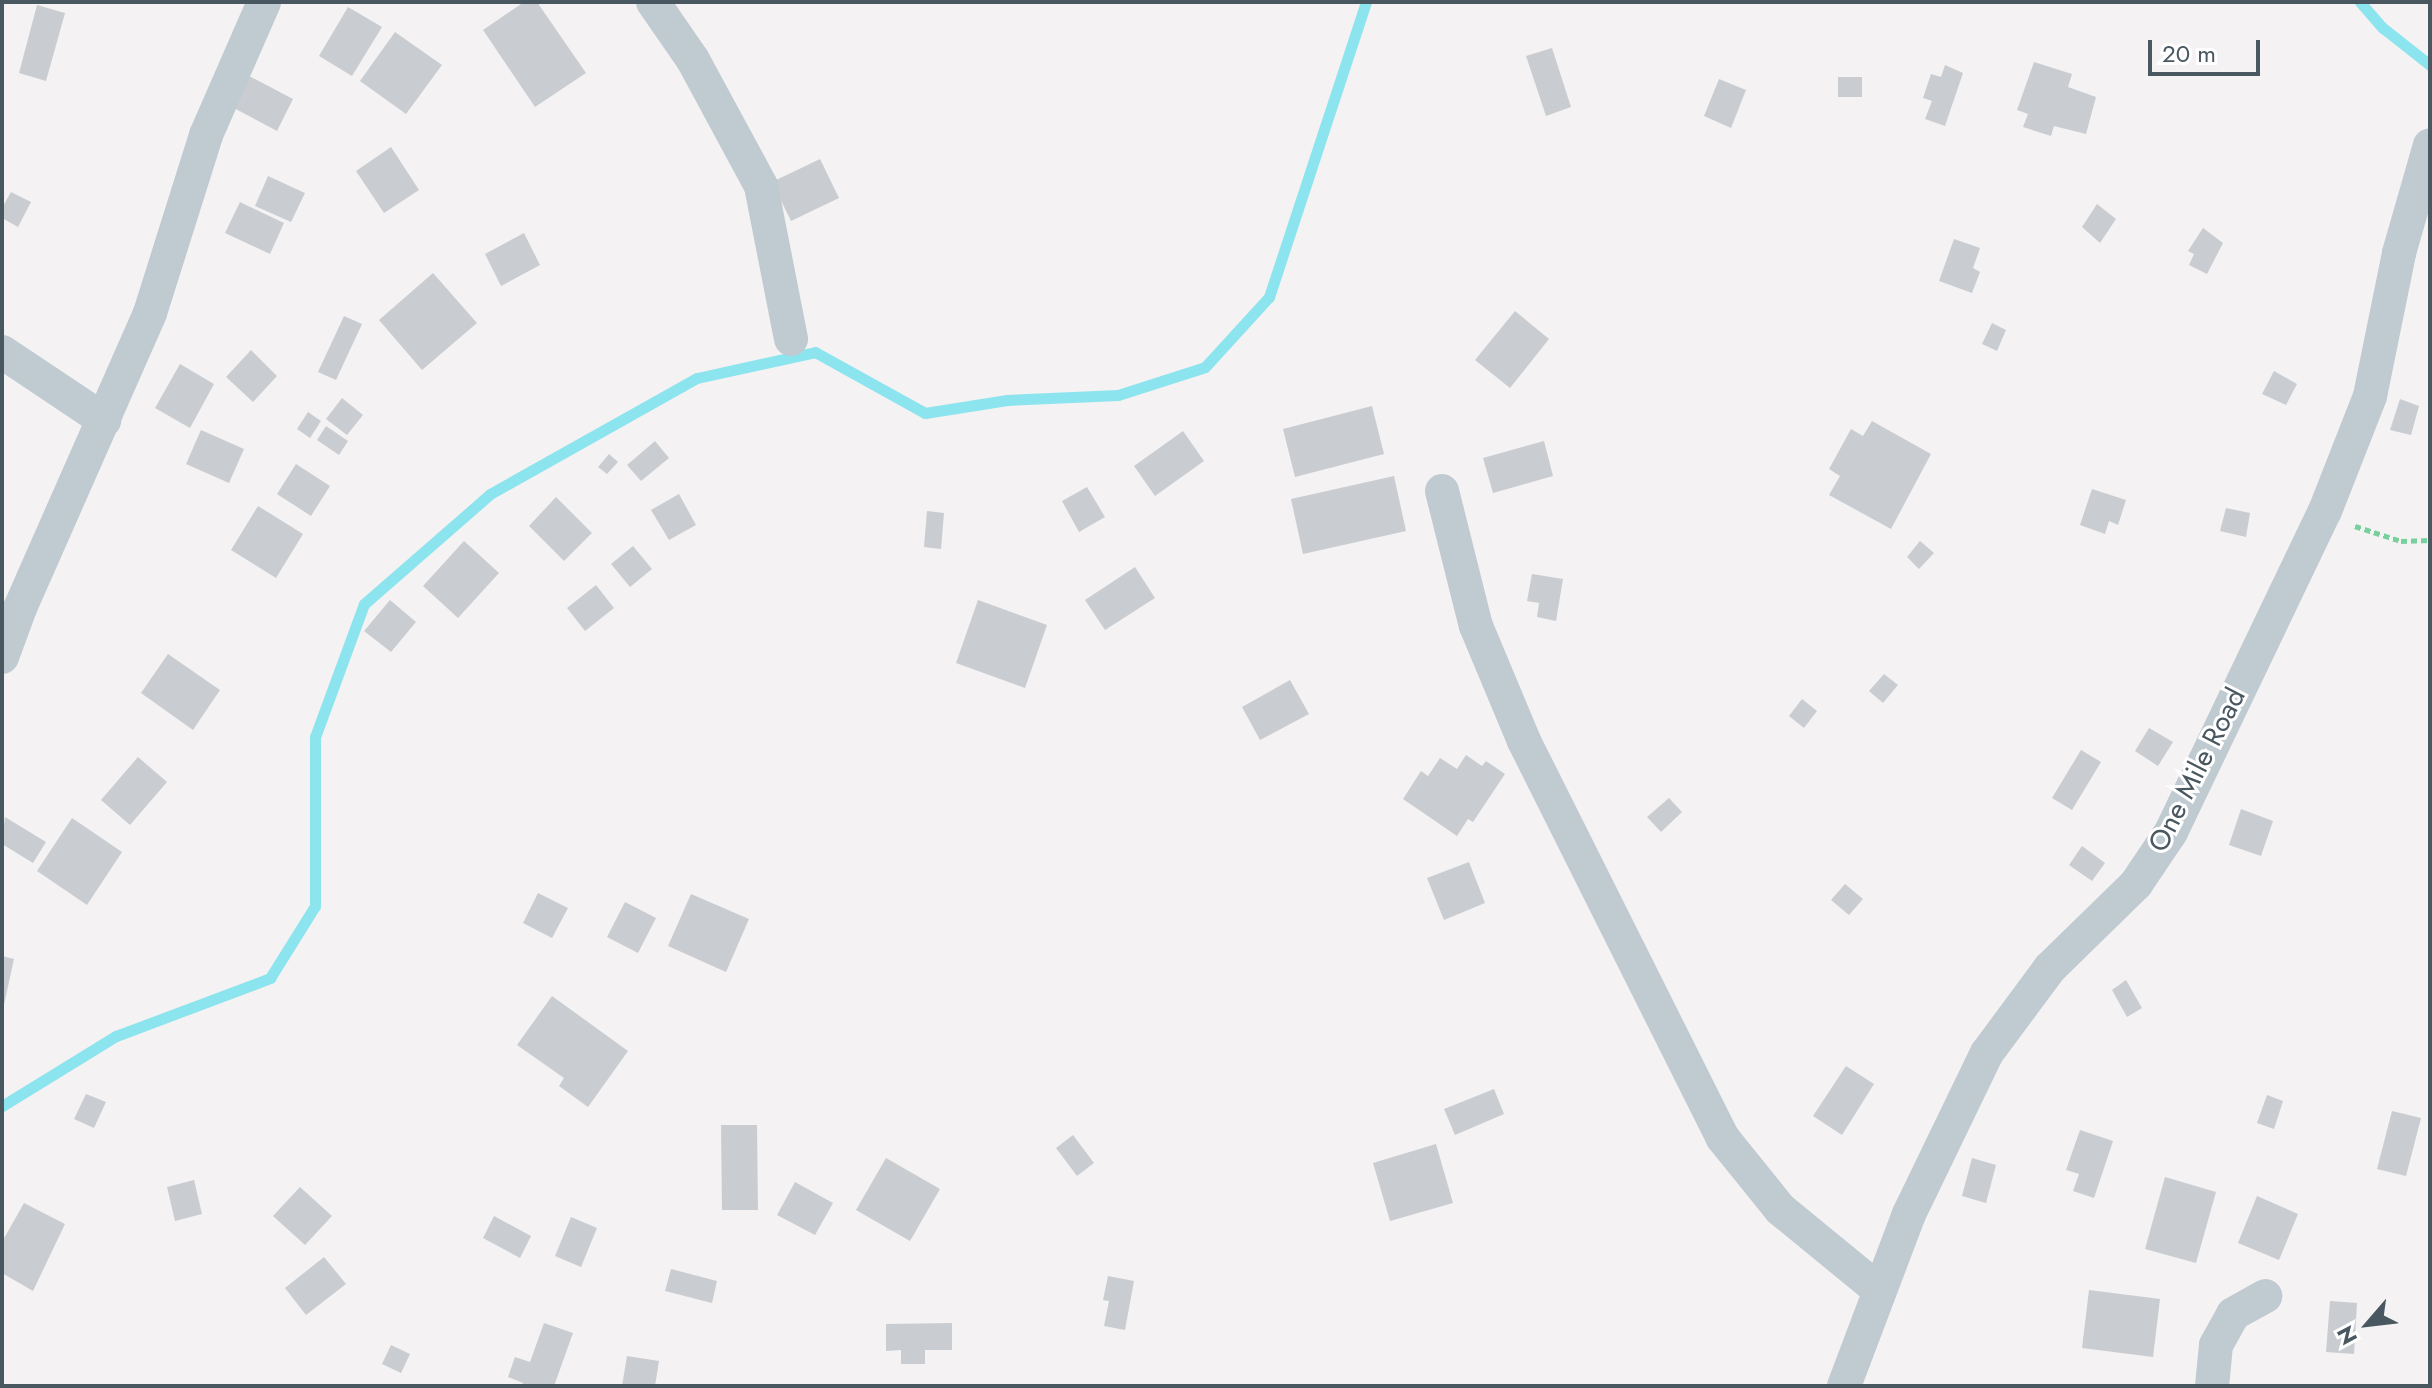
<!DOCTYPE html>
<html>
<head>
<meta charset="utf-8">
<style>
	body { margin:0 }
	#map { position:relative; width:2432px; height:1388px; overflow:hidden; background:#f4f2f2; font-family:Jost,sans-serif }
	div>[style] { position:absolute }
	.stream>* { height:11px; margin:-5.5px; padding:0 5.5px; transform-origin:5.5px; border-radius:5.5px; background:#8ce4ef }
	.building>* { inset:0; background:#c9cdd1 }
	.path>* { height:5px; margin-top:-2.5px; transform-origin:0; background:repeating-linear-gradient(90deg,#77d19c 0 6px,transparent 0 10px) }
	.minor>* { height:34px; margin:-17px; padding:0 17px; transform-origin:17px; border-radius:17px; background:#bfcad1 }
	span { translate:-50% -50%; white-space:nowrap; text-align:center; line-height:1.15; -webkit-text-stroke:6px #fff; paint-order:stroke }
	.street-label { font-size:28px; color:#495760 }
	.frame { position:absolute; inset:0; border:4px solid #495760; pointer-events:none }
	.north { position:absolute; left:2328px; top:1284px; width:80px; height:80px; -webkit-text-stroke:6px #fff; paint-order:stroke; rotate:242deg; font-size:22px; font-weight:700; line-height:32px; text-align:center; color:#495760 }
	.north::after { content:''; display:block; margin:auto; width:28px; height:36px; background:#495760; clip-path:polygon(50% 0,100% 100%,50% 72%,0 100%) }
	.scale { position:absolute; left:2148px; top:40px; width:112px; height:36px; box-sizing:border-box; border:4px solid #495760; border-top:0; padding-left:10px; font-size:24px; line-height:28px; white-space:nowrap; color:#495760; -webkit-text-stroke:6px #fff; paint-order:stroke }
</style>
</head>
<body>
<div id="map">
	<div class="stream">
		<div style="left:2360px;top:2px;width:35px;rotate:49deg"></div>
		<div style="left:2383px;top:28px;width:60px;rotate:38.2deg"></div>
		<div style="left:2px;top:1106px;width:134px;rotate:-31.6deg"></div>
		<div style="left:116px;top:1036px;width:165px;rotate:-20.6deg"></div>
		<div style="left:270px;top:978px;width:85px;rotate:-58deg"></div>
		<div style="left:315px;top:906px;width:169px;rotate:-90deg"></div>
		<div style="left:315px;top:737px;width:142px;rotate:-69.8deg"></div>
		<div style="left:364px;top:604px;width:167px;rotate:-41.1deg"></div>
		<div style="left:490px;top:494px;width:237px;rotate:-29.3deg"></div>
		<div style="left:697px;top:378px;width:121px;rotate:-12.4deg"></div>
		<div style="left:815px;top:352px;width:126px;rotate:29deg"></div>
		<div style="left:925px;top:413px;width:83px;rotate:-9deg"></div>
		<div style="left:1007px;top:400px;width:111px;rotate:-2.6deg"></div>
		<div style="left:1118px;top:395px;width:91px;rotate:-17.8deg"></div>
		<div style="left:1205px;top:367px;width:95px;rotate:-47.6deg"></div>
		<div style="left:1269px;top:297px;width:311px;rotate:-71.8deg"></div>
	</div>
	<div class="building">
		<div style="clip-path:polygon(524px 2px,537px 2px,586px 73px,535px 107px,483px 30px)"></div>
		<div style="clip-path:polygon(37px 5px,65px 13px,46px 81px,19px 73px)"></div>
		<div style="clip-path:polygon(348px 7px,382px 27px,352px 76px,319px 56px)"></div>
		<div style="clip-path:polygon(395px 32px,442px 65px,406px 114px,360px 81px)"></div>
		<div style="clip-path:polygon(1552px 48px,1571px 107px,1546px 116px,1526px 56px)"></div>
		<div style="clip-path:polygon(2034px 62px,2072px 74px,2068px 87px,2096px 97px,2086px 134px,2054px 126px,2051px 136px,2023px 127px,2028px 114px,2017px 110px)"></div>
		<div style="clip-path:polygon(1945px 65px,1963px 73px,1945px 126px,1925px 119px,1932px 101px,1923px 98px,1931px 74px,1941px 77px)"></div>
		<div style="clip-path:polygon(249px 76px,293px 99px,277px 131px,232px 107px)"></div>
		<div style="clip-path:polygon(1838px 77px,1862px 77px,1862px 97px,1838px 97px)"></div>
		<div style="clip-path:polygon(1719px 79px,1746px 90px,1731px 128px,1704px 116px)"></div>
		<div style="clip-path:polygon(391px 147px,419px 190px,384px 213px,356px 171px)"></div>
		<div style="clip-path:polygon(820px 159px,839px 198px,791px 221px,772px 182px)"></div>
		<div style="clip-path:polygon(268px 176px,305px 193px,291px 222px,255px 206px)"></div>
		<div style="clip-path:polygon(11px 192px,31px 202px,18px 227px,2px 218px,2px 208px)"></div>
		<div style="clip-path:polygon(240px 202px,284px 223px,270px 254px,225px 233px)"></div>
		<div style="clip-path:polygon(2097px 204px,2116px 219px,2100px 243px,2082px 227px)"></div>
		<div style="clip-path:polygon(2203px 228px,2223px 243px,2207px 274px,2189px 265px,2194px 254px,2188px 251px)"></div>
		<div style="clip-path:polygon(524px 233px,540px 265px,501px 286px,485px 254px)"></div>
		<div style="clip-path:polygon(1954px 239px,1980px 248px,1973px 268px,1980px 272px,1972px 293px,1939px 281px)"></div>
		<div style="clip-path:polygon(433px 273px,477px 323px,422px 370px,379px 320px)"></div>
		<div style="clip-path:polygon(1515px 311px,1549px 339px,1510px 388px,1475px 360px)"></div>
		<div style="clip-path:polygon(344px 316px,362px 324px,336px 380px,318px 372px)"></div>
		<div style="clip-path:polygon(1992px 323px,2006px 330px,1997px 351px,1982px 344px)"></div>
		<div style="clip-path:polygon(251px 350px,277px 376px,253px 402px,226px 377px)"></div>
		<div style="clip-path:polygon(180px 364px,214px 384px,190px 428px,155px 408px)"></div>
		<div style="clip-path:polygon(2274px 371px,2297px 384px,2286px 405px,2262px 394px)"></div>
		<div style="clip-path:polygon(342px 398px,363px 415px,347px 435px,326px 419px)"></div>
		<div style="clip-path:polygon(2400px 399px,2419px 406px,2411px 435px,2390px 430px)"></div>
		<div style="clip-path:polygon(1372px 406px,1384px 454px,1295px 477px,1283px 429px)"></div>
		<div style="clip-path:polygon(308px 412px,321px 421px,310px 438px,297px 429px)"></div>
		<div style="clip-path:polygon(1872px 421px,1931px 454px,1891px 529px,1829px 495px,1840px 476px,1829px 469px,1851px 429px,1863px 436px)"></div>
		<div style="clip-path:polygon(326px 426px,348px 441px,339px 455px,317px 440px)"></div>
		<div style="clip-path:polygon(201px 430px,244px 449px,229px 483px,186px 464px)"></div>
		<div style="clip-path:polygon(1183px 431px,1204px 461px,1155px 496px,1134px 466px)"></div>
		<div style="clip-path:polygon(655px 441px,669px 458px,641px 481px,627px 465px)"></div>
		<div style="clip-path:polygon(1544px 441px,1553px 476px,1493px 493px,1483px 458px)"></div>
		<div style="clip-path:polygon(609px 454px,618px 462px,607px 474px,598px 467px)"></div>
		<div style="clip-path:polygon(296px 464px,330px 486px,311px 516px,277px 494px)"></div>
		<div style="clip-path:polygon(1394px 476px,1406px 531px,1303px 554px,1291px 499px)"></div>
		<div style="clip-path:polygon(1087px 487px,1105px 517px,1079px 532px,1062px 501px)"></div>
		<div style="clip-path:polygon(2092px 489px,2126px 500px,2118px 525px,2109px 521px,2105px 534px,2080px 525px)"></div>
		<div style="clip-path:polygon(679px 494px,696px 525px,669px 540px,651px 510px)"></div>
		<div style="clip-path:polygon(556px 497px,592px 533px,564px 561px,529px 526px)"></div>
		<div style="clip-path:polygon(258px 506px,303px 534px,276px 578px,231px 550px)"></div>
		<div style="clip-path:polygon(2226px 508px,2250px 513px,2246px 537px,2220px 531px)"></div>
		<div style="clip-path:polygon(927px 511px,944px 513px,941px 549px,924px 547px)"></div>
		<div style="clip-path:polygon(464px 541px,499px 573px,458px 618px,423px 586px)"></div>
		<div style="clip-path:polygon(1920px 541px,1934px 553px,1919px 569px,1907px 557px)"></div>
		<div style="clip-path:polygon(633px 546px,652px 569px,630px 587px,611px 564px)"></div>
		<div style="clip-path:polygon(1135px 567px,1155px 598px,1105px 630px,1085px 600px)"></div>
		<div style="clip-path:polygon(1532px 574px,1563px 579px,1556px 621px,1537px 617px,1539px 603px,1527px 601px)"></div>
		<div style="clip-path:polygon(596px 585px,614px 608px,585px 631px,567px 608px)"></div>
		<div style="clip-path:polygon(390px 600px,416px 622px,391px 652px,364px 631px)"></div>
		<div style="clip-path:polygon(978px 600px,1047px 625px,1025px 688px,956px 663px)"></div>
		<div style="clip-path:polygon(168px 654px,220px 690px,193px 730px,141px 693px)"></div>
		<div style="clip-path:polygon(1884px 674px,1898px 685px,1883px 703px,1869px 691px)"></div>
		<div style="clip-path:polygon(1290px 680px,1309px 714px,1260px 740px,1242px 707px)"></div>
		<div style="clip-path:polygon(1802px 699px,1817px 711px,1804px 728px,1789px 716px)"></div>
		<div style="clip-path:polygon(2149px 728px,2173px 742px,2158px 766px,2135px 751px)"></div>
		<div style="clip-path:polygon(2081px 750px,2101px 762px,2072px 810px,2052px 798px)"></div>
		<div style="clip-path:polygon(1466px 755px,1482px 766px,1486px 761px,1505px 774px,1473px 822px,1468px 819px,1457px 836px,1403px 799px,1421px 771px,1428px 776px,1440px 758px,1457px 769px)"></div>
		<div style="clip-path:polygon(138px 757px,167px 782px,130px 825px,101px 800px)"></div>
		<div style="clip-path:polygon(1669px 798px,1682px 812px,1661px 832px,1647px 817px)"></div>
		<div style="clip-path:polygon(2241px 809px,2273px 821px,2261px 856px,2229px 845px)"></div>
		<div style="clip-path:polygon(5px 817px,46px 842px,33px 863px,2px 844px)"></div>
		<div style="clip-path:polygon(72px 818px,122px 852px,87px 905px,37px 871px)"></div>
		<div style="clip-path:polygon(2082px 846px,2105px 863px,2092px 881px,2069px 865px)"></div>
		<div style="clip-path:polygon(1469px 862px,1485px 903px,1444px 920px,1427px 878px)"></div>
		<div style="clip-path:polygon(1845px 884px,1863px 899px,1849px 915px,1831px 900px)"></div>
		<div style="clip-path:polygon(538px 893px,568px 908px,552px 938px,523px 923px)"></div>
		<div style="clip-path:polygon(691px 894px,749px 919px,726px 972px,668px 946px)"></div>
		<div style="clip-path:polygon(625px 902px,656px 918px,638px 953px,607px 937px)"></div>
		<div style="clip-path:polygon(2px 956px,14px 959px,3px 1009px,2px 1009px)"></div>
		<div style="clip-path:polygon(2126px 980px,2142px 1008px,2127px 1017px,2112px 990px)"></div>
		<div style="clip-path:polygon(552px 996px,628px 1051px,588px 1107px,559px 1086px,564px 1078px,517px 1045px)"></div>
		<div style="clip-path:polygon(1846px 1066px,1874px 1084px,1842px 1135px,1813px 1116px)"></div>
		<div style="clip-path:polygon(1494px 1089px,1504px 1114px,1455px 1135px,1444px 1109px)"></div>
		<div style="clip-path:polygon(86px 1094px,106px 1102px,94px 1128px,74px 1119px)"></div>
		<div style="clip-path:polygon(2267px 1095px,2283px 1101px,2274px 1129px,2257px 1123px)"></div>
		<div style="clip-path:polygon(2392px 1111px,2421px 1118px,2406px 1176px,2377px 1169px)"></div>
		<div style="clip-path:polygon(721px 1125px,757px 1125px,758px 1210px,722px 1210px)"></div>
		<div style="clip-path:polygon(2080px 1130px,2113px 1141px,2094px 1198px,2073px 1191px,2079px 1174px,2066px 1170px)"></div>
		<div style="clip-path:polygon(1073px 1135px,1094px 1163px,1077px 1176px,1056px 1148px)"></div>
		<div style="clip-path:polygon(1436px 1144px,1453px 1203px,1390px 1221px,1373px 1163px)"></div>
		<div style="clip-path:polygon(886px 1158px,940px 1189px,910px 1241px,856px 1210px)"></div>
		<div style="clip-path:polygon(1972px 1158px,1996px 1165px,1986px 1203px,1962px 1196px)"></div>
		<div style="clip-path:polygon(2165px 1177px,2216px 1192px,2196px 1263px,2145px 1249px)"></div>
		<div style="clip-path:polygon(194px 1180px,202px 1214px,175px 1221px,167px 1187px)"></div>
		<div style="clip-path:polygon(795px 1182px,833px 1203px,815px 1235px,777px 1215px)"></div>
		<div style="clip-path:polygon(300px 1187px,332px 1216px,305px 1245px,273px 1216px)"></div>
		<div style="clip-path:polygon(2257px 1196px,2298px 1214px,2279px 1260px,2238px 1243px)"></div>
		<div style="clip-path:polygon(24px 1203px,65px 1224px,33px 1291px,2px 1273px,2px 1242px)"></div>
		<div style="clip-path:polygon(494px 1216px,531px 1236px,520px 1258px,483px 1238px)"></div>
		<div style="clip-path:polygon(571px 1217px,597px 1228px,581px 1267px,555px 1256px)"></div>
		<div style="clip-path:polygon(324px 1257px,346px 1284px,306px 1315px,285px 1288px)"></div>
		<div style="clip-path:polygon(671px 1269px,717px 1281px,712px 1303px,665px 1291px)"></div>
		<div style="clip-path:polygon(1108px 1276px,1134px 1281px,1125px 1330px,1104px 1326px,1109px 1301px,1103px 1300px)"></div>
		<div style="clip-path:polygon(2089px 1290px,2160px 1299px,2153px 1357px,2082px 1348px)"></div>
		<div style="clip-path:polygon(2330px 1301px,2357px 1303px,2354px 1354px,2326px 1352px)"></div>
		<div style="clip-path:polygon(544px 1323px,573px 1333px,554px 1386px,522px 1386px,523px 1383px,508px 1377px,515px 1357px,530px 1362px)"></div>
		<div style="clip-path:polygon(952px 1323px,952px 1350px,925px 1350px,925px 1364px,901px 1364px,901px 1350px,886px 1351px,886px 1324px)"></div>
		<div style="clip-path:polygon(391px 1345px,410px 1354px,401px 1373px,382px 1364px)"></div>
		<div style="clip-path:polygon(627px 1356px,659px 1361px,655px 1386px,622px 1386px)"></div>
	</div>
	<div class="path">
		<div style="left:2355px;top:526px;width:48px;rotate:18.1deg"></div>
		<div style="left:2401px;top:541px;width:29px;rotate:-2deg"></div>
	</div>
	<div class="minor">
		<div style="left:653px;top:2px;width:70px;rotate:55.4deg"></div>
		<div style="left:693px;top:60px;width:143px;rotate:61.6deg"></div>
		<div style="left:761px;top:186px;width:156px;rotate:78.9deg"></div>
		<div style="left:2px;top:352px;width:123px;rotate:33.7deg"></div>
		<div style="left:1442px;top:491px;width:139px;rotate:75.9deg"></div>
		<div style="left:1476px;top:626px;width:125px;rotate:67.3deg"></div>
		<div style="left:1524px;top:741px;width:443px;rotate:63.4deg"></div>
		<div style="left:1722px;top:1137px;width:92px;rotate:51.1deg"></div>
		<div style="left:1780px;top:1209px;width:128px;rotate:39.3deg"></div>
		<div style="left:2px;top:657px;width:52px;rotate:-69.8deg"></div>
		<div style="left:20px;top:608px;width:322px;rotate:-66.2deg"></div>
		<div style="left:150px;top:313px;width:187px;rotate:-72.5deg"></div>
		<div style="left:206px;top:135px;width:145px;rotate:-66.4deg"></div>
		<div style="left:1844px;top:1386px;width:184px;rotate:-69.3deg"></div>
		<div style="left:1909px;top:1214px;width:179px;rotate:-64.2deg"></div>
		<div style="left:1987px;top:1053px;width:106px;rotate:-53.5deg"></div>
		<div style="left:2050px;top:968px;width:120px;rotate:-44.3deg"></div>
		<div style="left:2136px;top:884px;width:63px;rotate:-56.1deg"></div>
		<div style="left:2171px;top:832px;width:356px;rotate:-64.4deg"></div>
		<div style="left:2325px;top:511px;width:123px;rotate:-68.6deg"></div>
		<div style="left:2370px;top:396px;width:146px;rotate:-78.5deg"></div>
		<div style="left:2399px;top:253px;width:112px;rotate:-74deg"></div>
		<div style="left:2212px;top:1386px;width:41px;rotate:-84.4deg"></div>
		<div style="left:2216px;top:1345px;width:35px;rotate:-61deg"></div>
		<div style="left:2233px;top:1314px;width:37px;rotate:-29deg"></div>
	</div>
	<div class="street-label">
		<span style="left:2197px;top:770px;rotate:-63deg">One Mile Road</span>
	</div>
	<div class="frame"></div>
	<div class="north">N</div>
	<div class="scale">20 m</div>
</div>
</body>
</html>
